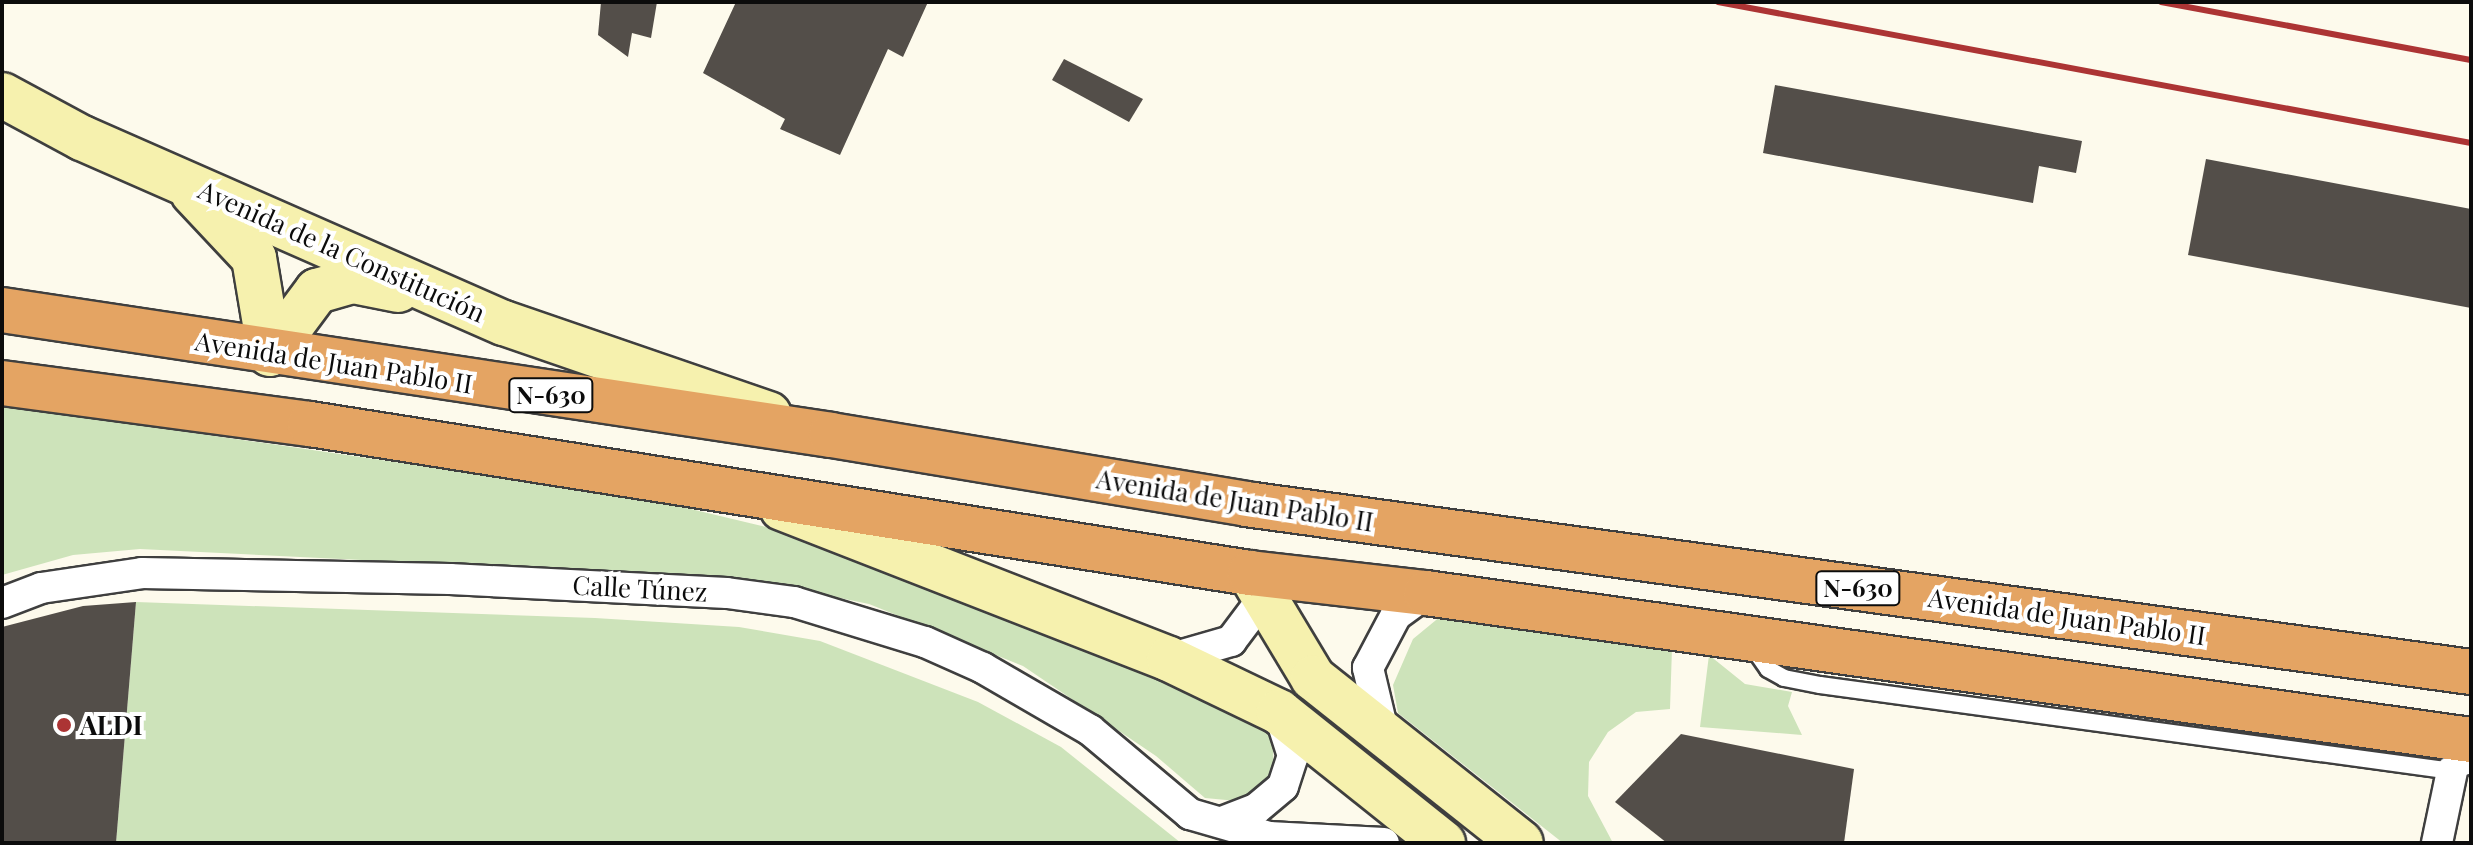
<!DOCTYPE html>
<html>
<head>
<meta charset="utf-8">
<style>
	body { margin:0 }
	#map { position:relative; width:2473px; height:845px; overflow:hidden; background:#fdfaec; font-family:"Playfair Display",serif }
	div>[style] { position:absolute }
	.green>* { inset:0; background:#cde3ba }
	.building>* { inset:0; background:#534e49 }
	.roads { filter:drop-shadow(2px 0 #3f3f3f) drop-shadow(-2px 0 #3f3f3f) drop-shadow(0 2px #3f3f3f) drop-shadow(0 -2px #3f3f3f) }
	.lane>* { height:16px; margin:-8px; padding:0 8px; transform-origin:8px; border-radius:8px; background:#fff }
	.street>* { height:30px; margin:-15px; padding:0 15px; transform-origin:15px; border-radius:15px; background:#fff }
	.secondary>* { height:44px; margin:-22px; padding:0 22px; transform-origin:22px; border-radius:22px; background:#f6f1ae }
	.highway>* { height:44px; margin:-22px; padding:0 22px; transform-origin:22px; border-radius:22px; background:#e4a463 }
	.rail>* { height:6px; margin:-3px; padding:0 3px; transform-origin:3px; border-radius:3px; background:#ac3434 }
	.dots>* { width:22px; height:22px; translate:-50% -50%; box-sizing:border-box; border:4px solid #fff; border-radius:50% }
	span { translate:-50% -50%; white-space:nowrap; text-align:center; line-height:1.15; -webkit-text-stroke:8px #fff; paint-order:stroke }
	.shield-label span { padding:2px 6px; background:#fff; border:2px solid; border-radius:6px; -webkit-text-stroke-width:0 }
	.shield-label { font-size:24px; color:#0c0c0c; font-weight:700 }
	.street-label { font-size:26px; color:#0c0c0c }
	.poi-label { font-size:26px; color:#0c0c0c; font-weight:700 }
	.left { translate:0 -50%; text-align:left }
	.frame { position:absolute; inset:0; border:4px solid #0c0c0c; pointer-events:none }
</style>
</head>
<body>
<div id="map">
	<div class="green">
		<div style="clip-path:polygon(2px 405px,649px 499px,770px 528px,843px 550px,1252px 714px,1272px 732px,1274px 769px,1250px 796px,1237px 801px,1205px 798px,1156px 756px,1023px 666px,869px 604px,747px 579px,140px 549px,73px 555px,2px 575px)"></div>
		<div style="clip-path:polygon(136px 602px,595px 618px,739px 627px,820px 641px,978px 702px,1061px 747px,1181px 843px,116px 843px)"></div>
		<div style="clip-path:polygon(1447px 611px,1672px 648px,1670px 709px,1636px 712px,1608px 732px,1589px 762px,1588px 796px,1613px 843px,1563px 843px,1398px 713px,1393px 685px,1413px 639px)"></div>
		<div style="clip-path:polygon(1709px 655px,1745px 684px,1792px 692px,1788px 706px,1802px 735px,1700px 727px)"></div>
	</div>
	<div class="building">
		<div style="clip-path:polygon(601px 2px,657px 2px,651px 38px,632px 33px,628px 57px,598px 35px)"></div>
		<div style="clip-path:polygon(736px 2px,928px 2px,903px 57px,888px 49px,840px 155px,780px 129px,785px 119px,703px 73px)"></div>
		<div style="clip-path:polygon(1064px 59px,1143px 99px,1129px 122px,1052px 80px)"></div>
		<div style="clip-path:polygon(1775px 85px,2082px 141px,2076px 173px,2039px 166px,2033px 203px,1763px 153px)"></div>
		<div style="clip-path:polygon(2206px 159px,2471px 209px,2471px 308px,2188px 255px)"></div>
		<div style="clip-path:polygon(136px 602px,116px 843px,2px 843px,2px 627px,83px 606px)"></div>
		<div style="clip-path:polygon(1681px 734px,1854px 769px,1844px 843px,1667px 843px,1615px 802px)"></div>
	</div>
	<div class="roads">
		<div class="lane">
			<div style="left:1752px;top:646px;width:28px;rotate:55deg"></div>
			<div style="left:1768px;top:669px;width:18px;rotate:29deg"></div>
			<div style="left:1784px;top:678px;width:37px;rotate:11deg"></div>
			<div style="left:1820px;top:685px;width:638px;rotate:7.75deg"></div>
			<div style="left:2452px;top:771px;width:20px;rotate:-18deg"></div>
		</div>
		<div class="street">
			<div style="left:2px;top:603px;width:42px;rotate:-21deg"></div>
			<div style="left:41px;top:588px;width:102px;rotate:-8.4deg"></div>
			<div style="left:142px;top:573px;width:308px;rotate:1.1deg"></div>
			<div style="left:450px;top:579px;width:277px;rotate:2.9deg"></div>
			<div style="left:727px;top:593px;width:68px;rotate:7.7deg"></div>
			<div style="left:794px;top:602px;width:137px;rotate:17deg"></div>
			<div style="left:925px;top:642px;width:64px;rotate:24.1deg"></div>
			<div style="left:983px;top:668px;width:124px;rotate:30.1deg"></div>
			<div style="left:1090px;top:730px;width:131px;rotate:40deg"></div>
			<div style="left:1190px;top:814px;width:82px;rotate:16.2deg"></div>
			<div style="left:1269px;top:837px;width:115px;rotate:3deg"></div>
			<div style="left:1169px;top:659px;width:65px;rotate:-16.2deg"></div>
			<div style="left:1231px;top:641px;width:55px;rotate:-53.1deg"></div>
			<div style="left:1383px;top:731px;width:65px;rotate:-103.4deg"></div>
			<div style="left:1368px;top:668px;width:60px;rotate:-62.2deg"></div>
			<div style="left:1396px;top:615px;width:37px;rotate:-36deg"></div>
			<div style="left:1222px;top:822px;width:36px;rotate:-21deg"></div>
			<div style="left:1256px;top:809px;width:35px;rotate:-40deg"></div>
			<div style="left:1283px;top:786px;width:32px;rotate:-72deg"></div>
			<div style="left:1293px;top:756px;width:46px;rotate:-107.7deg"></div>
			<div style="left:2437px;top:843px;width:74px;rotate:-78.2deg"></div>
		</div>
		<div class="secondary">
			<div style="left:2px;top:95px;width:91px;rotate:28.3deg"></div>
			<div style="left:82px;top:138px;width:461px;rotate:23.7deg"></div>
			<div style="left:504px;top:323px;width:280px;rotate:19deg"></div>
			<div style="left:193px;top:193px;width:89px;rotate:46.8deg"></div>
			<div style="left:254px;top:258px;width:97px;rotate:80.5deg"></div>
			<div style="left:270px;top:354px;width:79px;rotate:-53.3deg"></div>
			<div style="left:317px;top:291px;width:37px;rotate:-16deg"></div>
			<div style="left:353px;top:281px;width:46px;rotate:11.3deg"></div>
			<div style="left:782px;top:508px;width:415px;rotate:21.3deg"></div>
			<div style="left:1169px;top:659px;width:122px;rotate:25.7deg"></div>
			<div style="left:1279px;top:712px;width:210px;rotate:38.6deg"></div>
			<div style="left:1250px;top:573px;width:122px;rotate:59deg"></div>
			<div style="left:1313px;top:678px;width:265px;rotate:38.4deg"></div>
		</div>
		<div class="highway">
			<div style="left:2px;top:310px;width:838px;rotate:8.57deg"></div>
			<div style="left:831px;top:435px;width:421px;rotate:9.4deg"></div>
			<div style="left:1246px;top:504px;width:1236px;rotate:7.81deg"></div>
			<div style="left:2px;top:383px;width:311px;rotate:7.6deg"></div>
			<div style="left:310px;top:424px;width:952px;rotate:9.01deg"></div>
			<div style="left:1250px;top:573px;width:177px;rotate:6.5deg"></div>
			<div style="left:1426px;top:593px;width:1055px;rotate:8.01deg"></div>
		</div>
	</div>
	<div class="rail">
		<div style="left:1718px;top:2px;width:766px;rotate:10.61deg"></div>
		<div style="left:2161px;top:2px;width:315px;rotate:10.6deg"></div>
	</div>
	<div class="dots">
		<div style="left:64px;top:725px;background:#ac3434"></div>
	</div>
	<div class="shield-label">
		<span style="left:551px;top:395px">N-630</span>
		<span style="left:1858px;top:588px">N-630</span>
	</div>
	<div class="street-label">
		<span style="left:342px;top:251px;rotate:24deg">Avenida de la Constitución</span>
		<span style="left:334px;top:362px;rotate:9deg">Avenida de Juan Pablo II</span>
		<span style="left:1235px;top:500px;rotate:9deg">Avenida de Juan Pablo II</span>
		<span style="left:640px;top:588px;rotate:3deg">Calle Túnez</span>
		<span style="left:2067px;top:616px;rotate:8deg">Avenida de Juan Pablo II</span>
	</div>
	<div class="poi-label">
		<span class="left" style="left:80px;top:725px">ALDI</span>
	</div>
	<div class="frame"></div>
</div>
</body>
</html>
